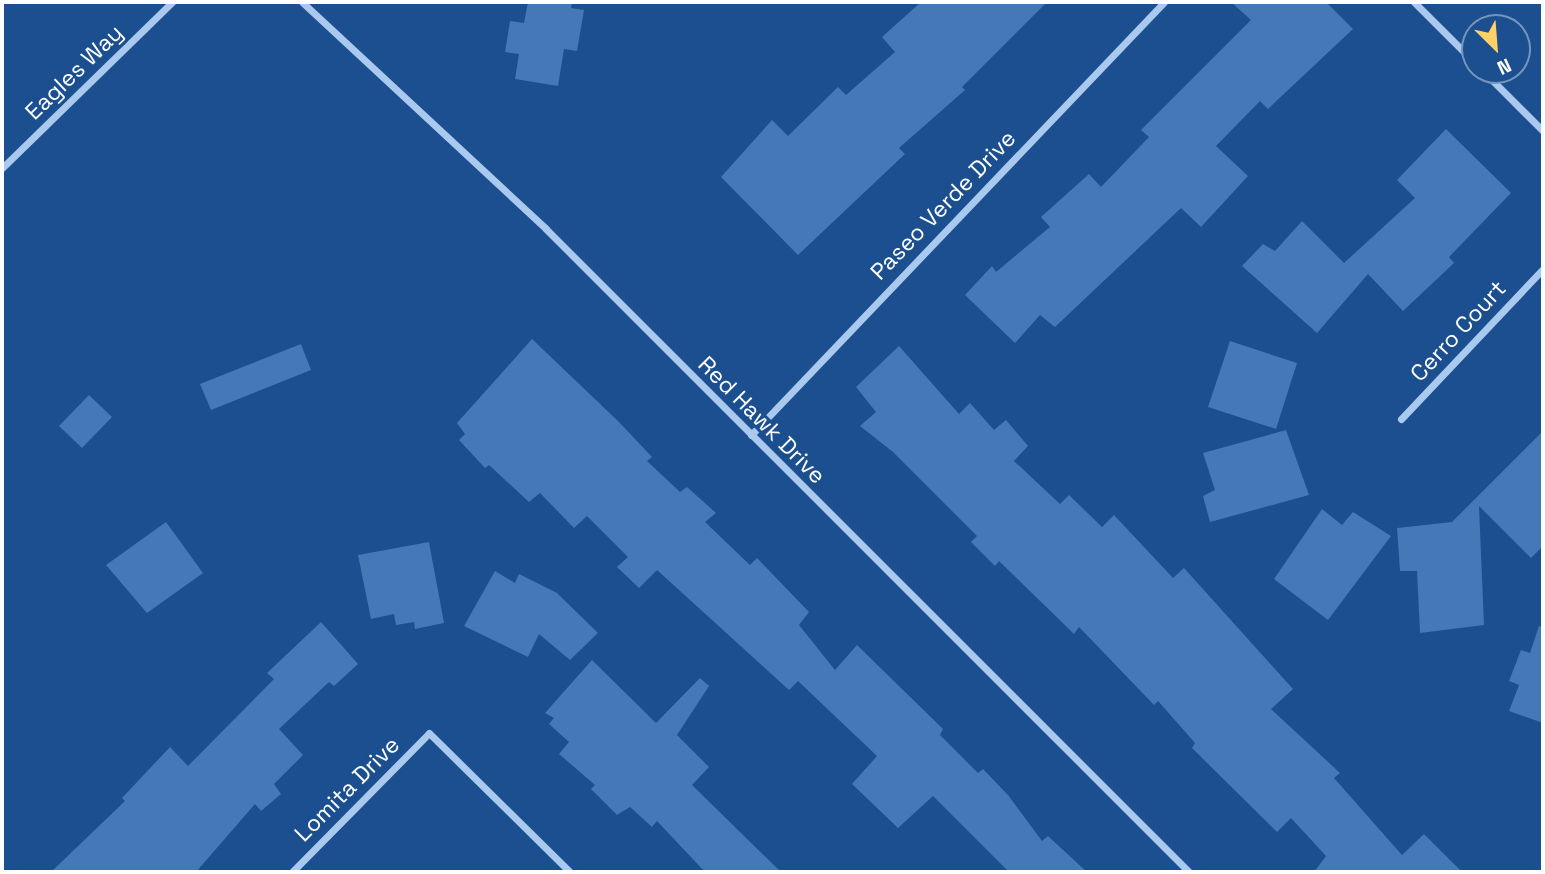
<!DOCTYPE html>
<html>
<head>
<meta charset="utf-8">
<style>
	body { margin:0 }
	#map { position:relative; width:1545px; height:874px; overflow:hidden; background:#1b4f8f; font-family:"Space Grotesk",sans-serif }
	div>[style] { position:absolute }
	.building>* { inset:0; background:#4478b7 }
	.minor>* { height:7px; margin:-3.5px; padding:0 3.5px; transform-origin:3.5px; border-radius:3.5px; background:#a9c9ee }
	span { translate:-50% -50%; white-space:nowrap; text-align:center; line-height:1.15; -webkit-text-stroke:6px #1b4f8f; paint-order:stroke }
	.street-label { font-size:23px; color:#fff }
	.frame { position:absolute; inset:0; border:4px solid #fff; pointer-events:none }
	.north { position:absolute; left:1461px; top:14px; width:70px; height:70px; box-sizing:border-box; background:#1b4f8f; border:2px solid #7695bc; border-radius:50%; rotate:155deg; font-size:19px; font-weight:700; line-height:28px; text-align:center; color:#fff }
	.north::after { content:''; display:block; margin:auto; width:24px; height:32px; background:#ffd166; clip-path:polygon(50% 0,100% 100%,50% 72%,0 100%) }
</style>
</head>
<body>
<div id="map">
	<div class="building">
		<div style="clip-path:polygon(528px 2px,572px 2px,571px 8px,584px 10px,577px 51px,564px 49px,558px 86px,515px 79px,519px 54px,505px 52px,510px 21px,524px 23px)"></div>
		<div style="clip-path:polygon(921px 2px,1047px 2px,962px 87px,965px 90px,899px 148px,905px 154px,798px 255px,721px 177px,772px 120px,788px 136px,838px 87px,846px 95px,895px 52px,882px 37px)"></div>
		<div style="clip-path:polygon(1231px 2px,1326px 2px,1353px 29px,1268px 109px,1260px 101px,1216px 146px,1248px 176px,1201px 227px,1181px 208px,1055px 327px,1040px 315px,1015px 343px,965px 295px,992px 266px,996px 272px,1050px 227px,1041px 217px,1089px 174px,1101px 187px,1149px 137px,1141px 130px,1251px 20px)"></div>
		<div style="clip-path:polygon(1446px 129px,1511px 193px,1449px 257px,1454px 263px,1403px 311px,1368px 274px,1317px 333px,1242px 266px,1263px 244px,1275px 251px,1302px 221px,1344px 263px,1415px 198px,1397px 180px)"></div>
		<div style="clip-path:polygon(532px 339px,619px 422px,652px 457px,647px 461px,680px 492px,687px 487px,716px 513px,705px 522px,750px 565px,757px 558px,809px 612px,799px 625px,835px 670px,857px 645px,943px 729px,940px 735px,978px 773px,983px 769px,1008px 795px,1042px 841px,1048px 836px,1087px 872px,1009px 872px,933px 796px,898px 828px,852px 784px,877px 756px,798px 681px,789px 690px,657px 570px,639px 588px,617px 567px,628px 557px,587px 516px,574px 528px,540px 493px,529px 502px,489px 465px,485px 468px,459px 440px,465px 434px,457px 423px)"></div>
		<div style="clip-path:polygon(1230px 341px,1297px 363px,1276px 429px,1208px 407px)"></div>
		<div style="clip-path:polygon(301px 344px,311px 370px,211px 410px,200px 384px)"></div>
		<div style="clip-path:polygon(899px 346px,959px 414px,970px 403px,994px 430px,1006px 420px,1028px 446px,1014px 461px,1060px 504px,1069px 495px,1102px 527px,1114px 515px,1173px 578px,1184px 568px,1293px 689px,1271px 709px,1340px 773px,1334px 778px,1402px 855px,1424px 834px,1462px 872px,1314px 872px,1326px 856px,1291px 818px,1277px 832px,1192px 748px,1195px 743px,1158px 701px,1154px 705px,1079px 627px,1074px 634px,999px 561px,995px 566px,971px 542px,977px 536px,893px 452px,860px 426px,876px 412px,856px 387px)"></div>
		<div style="clip-path:polygon(89px 395px,112px 417px,82px 448px,59px 426px)"></div>
		<div style="clip-path:polygon(1286px 430px,1309px 495px,1210px 522px,1203px 496px,1215px 490px,1203px 453px)"></div>
		<div style="clip-path:polygon(1543px 431px,1543px 546px,1531px 558px,1479px 506px,1484px 625px,1420px 633px,1417px 571px,1400px 571px,1397px 528px,1452px 522px)"></div>
		<div style="clip-path:polygon(1322px 509px,1342px 525px,1353px 512px,1391px 536px,1328px 620px,1274px 579px)"></div>
		<div style="clip-path:polygon(166px 522px,203px 573px,147px 613px,106px 565px)"></div>
		<div style="clip-path:polygon(429px 542px,444px 623px,415px 629px,414px 622px,396px 625px,394px 614px,371px 619px,358px 555px)"></div>
		<div style="clip-path:polygon(495px 571px,515px 583px,519px 574px,557px 593px,598px 633px,570px 660px,539px 634px,528px 657px,464px 626px)"></div>
		<div style="clip-path:polygon(321px 622px,358px 664px,334px 686px,329px 682px,279px 729px,303px 755px,274px 784px,281px 794px,261px 811px,255px 804px,196px 872px,51px 872px,125px 801px,122px 798px,170px 747px,188px 766px,274px 679px,267px 673px)"></div>
		<div style="clip-path:polygon(1539px 626px,1543px 627px,1543px 723px,1509px 711px,1519px 685px,1509px 681px,1521px 650px,1530px 653px)"></div>
		<div style="clip-path:polygon(592px 660px,656px 723px,700px 678px,709px 686px,677px 735px,709px 767px,692px 785px,781px 872px,705px 872px,657px 821px,652px 827px,630px 807px,617px 815px,591px 789px,595px 785px,559px 754px,569px 742px,549px 724px,554px 718px,545px 713px)"></div>
	</div>
	<div class="minor">
		<div style="left:302px;top:2px;width:333px;rotate:42.9deg"></div>
		<div style="left:546px;top:229px;width:909px;rotate:45deg"></div>
		<div style="left:1414px;top:2px;width:86px;rotate:45deg"></div>
		<div style="left:1482px;top:70px;width:86px;rotate:45deg"></div>
		<div style="left:2px;top:168px;width:238px;rotate:-44.3deg"></div>
		<div style="left:1401px;top:419px;width:207px;rotate:-46.6deg"></div>
		<div style="left:751px;top:435px;width:598px;rotate:-46.35deg"></div>
		<div style="left:292px;top:872px;width:195px;rotate:-45.4deg"></div>
		<div style="left:429px;top:733px;width:198px;rotate:44.6deg"></div>
	</div>
	<div class="street-label">
		<span style="left:74px;top:72px;rotate:-44deg">Eagles Way</span>
		<span style="left:943px;top:205px;rotate:-46deg">Paseo Verde Drive</span>
		<span style="left:1458px;top:331px;rotate:-47deg">Cerro Court</span>
		<span style="left:762px;top:420px;rotate:45deg">Red Hawk Drive</span>
		<span style="left:347px;top:789px;rotate:-45deg">Lomita Drive</span>
	</div>
	<div class="frame"></div>
	<div class="north">N</div>
</div>
</body>
</html>
